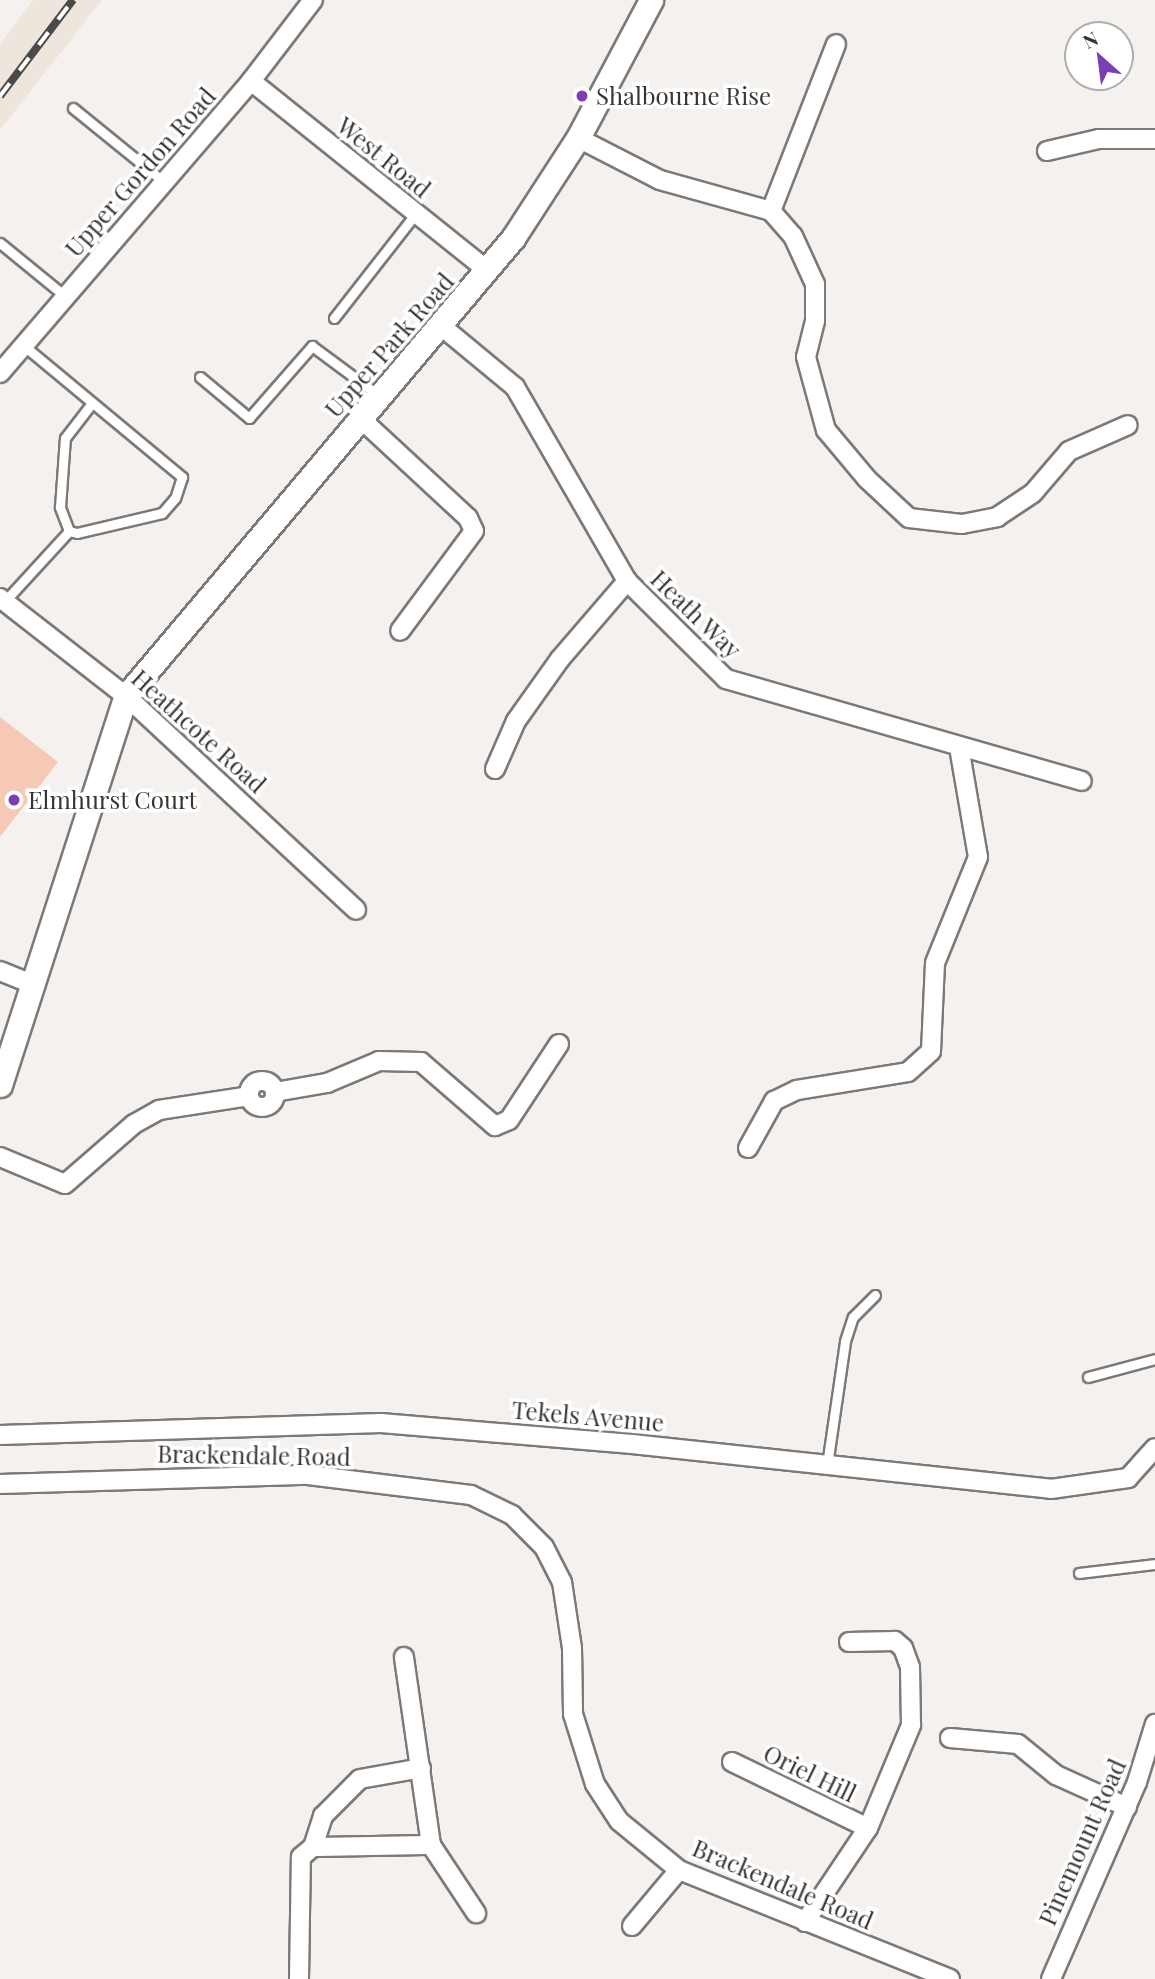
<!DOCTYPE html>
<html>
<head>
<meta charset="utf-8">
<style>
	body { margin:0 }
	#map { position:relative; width:1155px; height:1979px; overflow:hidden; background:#f4f1ee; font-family:"Playfair Display",serif }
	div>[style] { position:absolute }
	.built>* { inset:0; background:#eee5dc }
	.building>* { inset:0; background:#f6c9b5 }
	.roads { filter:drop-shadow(2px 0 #7c7977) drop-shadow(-2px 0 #7c7977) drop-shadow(0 2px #7c7977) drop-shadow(0 -2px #7c7977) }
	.service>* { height:9px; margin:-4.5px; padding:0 4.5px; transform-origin:4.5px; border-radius:4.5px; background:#fff }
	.minor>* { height:18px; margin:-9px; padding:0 9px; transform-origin:9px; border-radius:9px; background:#fff }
	.minor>.ring { margin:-9px; padding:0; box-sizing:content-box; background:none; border:18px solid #fff; border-radius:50% }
	.tertiary>* { height:23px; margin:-11.5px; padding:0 11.5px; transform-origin:11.5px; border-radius:11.5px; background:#fff }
	.rail>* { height:8px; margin-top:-4px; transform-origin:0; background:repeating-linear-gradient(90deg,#fff 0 16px,#4c4a49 0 32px); box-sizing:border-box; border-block:2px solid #4c4a49 }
	.dots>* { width:19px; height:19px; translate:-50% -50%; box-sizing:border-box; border:4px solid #fff; border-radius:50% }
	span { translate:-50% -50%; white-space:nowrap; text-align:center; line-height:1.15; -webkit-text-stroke:7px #fff; paint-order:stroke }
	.poi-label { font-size:24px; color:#373635 }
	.left { translate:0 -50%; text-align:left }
	.street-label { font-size:24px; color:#373635 }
	.north { position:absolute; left:1064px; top:21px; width:70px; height:70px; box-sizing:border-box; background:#fff; border:2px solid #afafae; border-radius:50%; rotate:332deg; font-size:19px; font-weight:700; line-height:28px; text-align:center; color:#373635 }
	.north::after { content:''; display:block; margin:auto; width:24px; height:32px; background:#7c3eb3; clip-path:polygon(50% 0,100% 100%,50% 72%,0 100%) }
</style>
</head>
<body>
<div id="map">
	<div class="built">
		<div style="clip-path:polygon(33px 0,102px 0,0 130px,0 44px)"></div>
	</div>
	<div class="building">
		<div style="clip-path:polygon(0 717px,58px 762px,0 837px)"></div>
	</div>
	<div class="roads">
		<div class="service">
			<div style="left:73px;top:108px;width:117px;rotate:39.1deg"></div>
			<div style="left:0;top:243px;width:84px;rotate:39.2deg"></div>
			<div style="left:334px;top:318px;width:133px;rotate:-52deg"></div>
			<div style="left:23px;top:345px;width:207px;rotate:39.7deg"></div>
			<div style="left:182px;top:477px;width:22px;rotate:108deg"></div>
			<div style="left:175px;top:498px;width:20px;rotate:131deg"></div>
			<div style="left:162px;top:513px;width:87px;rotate:166.8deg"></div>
			<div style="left:77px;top:533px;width:8px;rotate:-166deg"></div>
			<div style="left:200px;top:377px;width:64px;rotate:39.9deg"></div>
			<div style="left:249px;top:418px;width:96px;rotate:-48.8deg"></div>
			<div style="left:312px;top:346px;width:82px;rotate:36.6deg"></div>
			<div style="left:69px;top:531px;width:26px;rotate:-111deg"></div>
			<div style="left:60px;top:507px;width:69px;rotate:-85.9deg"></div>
			<div style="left:65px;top:438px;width:44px;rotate:-52.4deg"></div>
			<div style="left:4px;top:602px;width:96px;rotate:-47.5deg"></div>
			<div style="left:1088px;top:1377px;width:69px;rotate:-15deg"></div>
			<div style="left:827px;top:1465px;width:125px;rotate:-81.7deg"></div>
			<div style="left:845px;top:1341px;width:25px;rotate:-72deg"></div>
			<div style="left:853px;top:1317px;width:31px;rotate:-45deg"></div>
			<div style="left:1079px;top:1573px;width:77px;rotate:-6.8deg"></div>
		</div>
		<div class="minor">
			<div style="left:251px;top:81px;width:304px;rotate:38.7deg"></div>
			<div style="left:578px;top:138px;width:92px;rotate:27.1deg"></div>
			<div style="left:660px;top:180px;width:115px;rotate:15.6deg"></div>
			<div style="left:771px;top:211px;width:33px;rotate:49deg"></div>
			<div style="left:793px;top:236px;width:53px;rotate:65.4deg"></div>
			<div style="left:815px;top:284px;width:37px;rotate:90deg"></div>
			<div style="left:815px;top:321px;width:37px;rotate:104deg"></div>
			<div style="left:806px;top:357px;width:76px;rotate:74.7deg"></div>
			<div style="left:826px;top:430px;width:64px;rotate:50.1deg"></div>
			<div style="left:867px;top:479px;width:57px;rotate:42.9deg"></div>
			<div style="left:909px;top:518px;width:53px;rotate:6.5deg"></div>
			<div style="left:962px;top:524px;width:36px;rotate:-11deg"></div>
			<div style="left:997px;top:517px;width:43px;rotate:-33.7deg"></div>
			<div style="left:1033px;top:493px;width:55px;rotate:-49.4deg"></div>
			<div style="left:1069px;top:451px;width:64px;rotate:-23.8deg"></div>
			<div style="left:1047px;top:151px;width:53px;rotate:-13deg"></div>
			<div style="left:1099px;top:139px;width:56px"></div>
			<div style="left:771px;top:211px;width:179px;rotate:-68.7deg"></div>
			<div style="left:440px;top:325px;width:97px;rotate:39.6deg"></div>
			<div style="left:515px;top:387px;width:224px;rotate:60deg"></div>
			<div style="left:627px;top:581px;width:139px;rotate:44.7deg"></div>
			<div style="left:726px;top:679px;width:370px;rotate:16deg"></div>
			<div style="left:0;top:373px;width:385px;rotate:-49.3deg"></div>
			<div style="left:251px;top:81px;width:102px;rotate:-52.6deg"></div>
			<div style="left:360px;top:418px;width:147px;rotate:42.8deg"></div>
			<div style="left:468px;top:518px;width:14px;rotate:65deg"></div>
			<div style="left:474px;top:531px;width:124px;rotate:126.5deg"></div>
			<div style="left:0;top:598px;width:160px;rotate:37.9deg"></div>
			<div style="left:126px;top:696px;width:314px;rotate:42.9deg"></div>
			<div style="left:495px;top:769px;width:52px;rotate:-66.4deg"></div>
			<div style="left:516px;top:721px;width:76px;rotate:-54.6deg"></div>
			<div style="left:560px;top:659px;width:103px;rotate:-49.3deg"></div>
			<div style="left:0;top:971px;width:35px;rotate:22deg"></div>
			<div class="ring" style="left:249px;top:1081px;width:8px;height:8px"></div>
			<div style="left:275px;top:1092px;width:53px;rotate:-9.8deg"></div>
			<div style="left:327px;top:1083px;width:56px;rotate:-22.9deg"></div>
			<div style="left:379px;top:1061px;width:42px;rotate:1.4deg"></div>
			<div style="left:421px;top:1062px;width:98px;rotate:40.9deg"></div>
			<div style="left:495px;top:1126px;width:15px;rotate:-23deg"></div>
			<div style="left:509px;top:1120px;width:91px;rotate:-56.7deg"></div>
			<div style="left:748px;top:1148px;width:54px;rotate:-61deg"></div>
			<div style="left:774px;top:1101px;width:25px;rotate:-26deg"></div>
			<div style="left:797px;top:1090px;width:112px;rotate:-9.2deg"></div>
			<div style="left:908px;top:1072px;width:31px;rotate:-42deg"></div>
			<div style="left:931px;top:1051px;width:88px;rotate:-87.4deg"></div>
			<div style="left:935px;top:963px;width:114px;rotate:-67.9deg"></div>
			<div style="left:978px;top:857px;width:112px;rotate:-99.8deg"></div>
			<div style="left:0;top:1157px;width:70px;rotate:22.6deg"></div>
			<div style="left:65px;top:1184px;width:91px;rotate:-41deg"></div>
			<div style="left:134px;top:1124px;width:29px;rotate:-29deg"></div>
			<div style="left:159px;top:1110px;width:91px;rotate:-8.8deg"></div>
			<div style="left:0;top:1435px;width:381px;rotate:-1.8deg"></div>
			<div style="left:381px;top:1423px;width:252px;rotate:4.8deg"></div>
			<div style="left:632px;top:1444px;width:421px;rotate:6.1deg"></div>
			<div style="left:1051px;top:1489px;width:78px;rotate:-8.1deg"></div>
			<div style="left:1128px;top:1478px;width:40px;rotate:-48deg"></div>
			<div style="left:0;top:1484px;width:308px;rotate:-1.7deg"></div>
			<div style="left:308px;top:1475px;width:164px;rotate:7deg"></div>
			<div style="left:471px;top:1495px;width:46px;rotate:26deg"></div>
			<div style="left:512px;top:1515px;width:45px;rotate:45deg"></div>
			<div style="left:544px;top:1547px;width:39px;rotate:63deg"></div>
			<div style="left:562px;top:1582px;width:67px;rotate:81.4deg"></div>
			<div style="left:572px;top:1648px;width:66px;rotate:89.1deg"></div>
			<div style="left:573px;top:1714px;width:73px;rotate:72.6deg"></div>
			<div style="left:595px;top:1784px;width:44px;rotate:57deg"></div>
			<div style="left:619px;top:1821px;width:77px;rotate:39.2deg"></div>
			<div style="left:679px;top:1870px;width:292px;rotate:21.9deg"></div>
			<div style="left:950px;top:1738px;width:68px;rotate:5deg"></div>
			<div style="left:1018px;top:1744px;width:49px;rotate:39.2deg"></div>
			<div style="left:1056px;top:1775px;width:78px;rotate:24.3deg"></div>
			<div style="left:732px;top:1762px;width:151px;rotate:25.9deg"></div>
			<div style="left:431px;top:1845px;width:82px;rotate:56.5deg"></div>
			<div style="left:313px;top:1847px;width:33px;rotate:-72deg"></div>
			<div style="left:323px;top:1816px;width:52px;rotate:-45deg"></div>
			<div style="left:360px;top:1779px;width:62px;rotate:-10.2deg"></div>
			<div style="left:805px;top:1922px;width:113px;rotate:-56.2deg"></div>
			<div style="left:868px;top:1828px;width:112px;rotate:-67.3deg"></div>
			<div style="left:911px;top:1725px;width:58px;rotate:-91deg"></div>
			<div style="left:910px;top:1667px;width:20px;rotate:-110deg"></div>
			<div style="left:903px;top:1648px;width:11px;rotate:-139deg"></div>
			<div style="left:895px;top:1641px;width:46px;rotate:178.8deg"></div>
			<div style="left:632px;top:1926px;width:73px;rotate:-50deg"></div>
			<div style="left:299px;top:1979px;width:122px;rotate:-89.1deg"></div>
			<div style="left:301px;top:1857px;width:16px;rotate:-40deg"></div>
			<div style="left:313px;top:1847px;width:118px;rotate:-1deg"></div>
			<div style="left:431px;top:1845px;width:190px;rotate:-98.2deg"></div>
			<div style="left:1051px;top:1979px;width:215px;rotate:-66.4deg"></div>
			<div style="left:1137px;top:1782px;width:61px;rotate:-72.8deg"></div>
		</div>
		<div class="tertiary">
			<div style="left:0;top:1085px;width:409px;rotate:-72.1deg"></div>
			<div style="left:126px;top:696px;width:600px;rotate:-49.8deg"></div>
			<div style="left:513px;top:238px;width:119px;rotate:-57deg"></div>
			<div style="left:578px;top:138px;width:156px;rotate:-62.1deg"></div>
		</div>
	</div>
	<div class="rail">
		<div style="left:0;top:96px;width:121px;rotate:-52.8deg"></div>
	</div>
	<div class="dots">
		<div style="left:582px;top:96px;background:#7c3eb3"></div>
		<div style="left:14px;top:800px;background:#7c3eb3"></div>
	</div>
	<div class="poi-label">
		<span class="left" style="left:596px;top:96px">Shalbourne Rise</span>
		<span class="left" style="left:28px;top:800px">Elmhurst Court</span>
	</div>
	<div class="street-label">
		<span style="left:384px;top:157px;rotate:39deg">West Road</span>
		<span style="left:140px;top:172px;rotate:-49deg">Upper Gordon Road</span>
		<span style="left:389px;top:345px;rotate:-49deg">Upper Park Road</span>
		<span style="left:696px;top:614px;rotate:44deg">Heath Way</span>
		<span style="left:199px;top:731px;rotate:42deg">Heathcote Road</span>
		<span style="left:588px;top:1416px;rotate:5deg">Tekels Avenue</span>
		<span style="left:254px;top:1455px;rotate:1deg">Brackendale Road</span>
		<span style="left:810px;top:1773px;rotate:26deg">Oriel Hill</span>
		<span style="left:1082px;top:1842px;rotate:-66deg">Pinemount Road</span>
		<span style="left:783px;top:1884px;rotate:23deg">Brackendale Road</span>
	</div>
	<div class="north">N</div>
</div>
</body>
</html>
